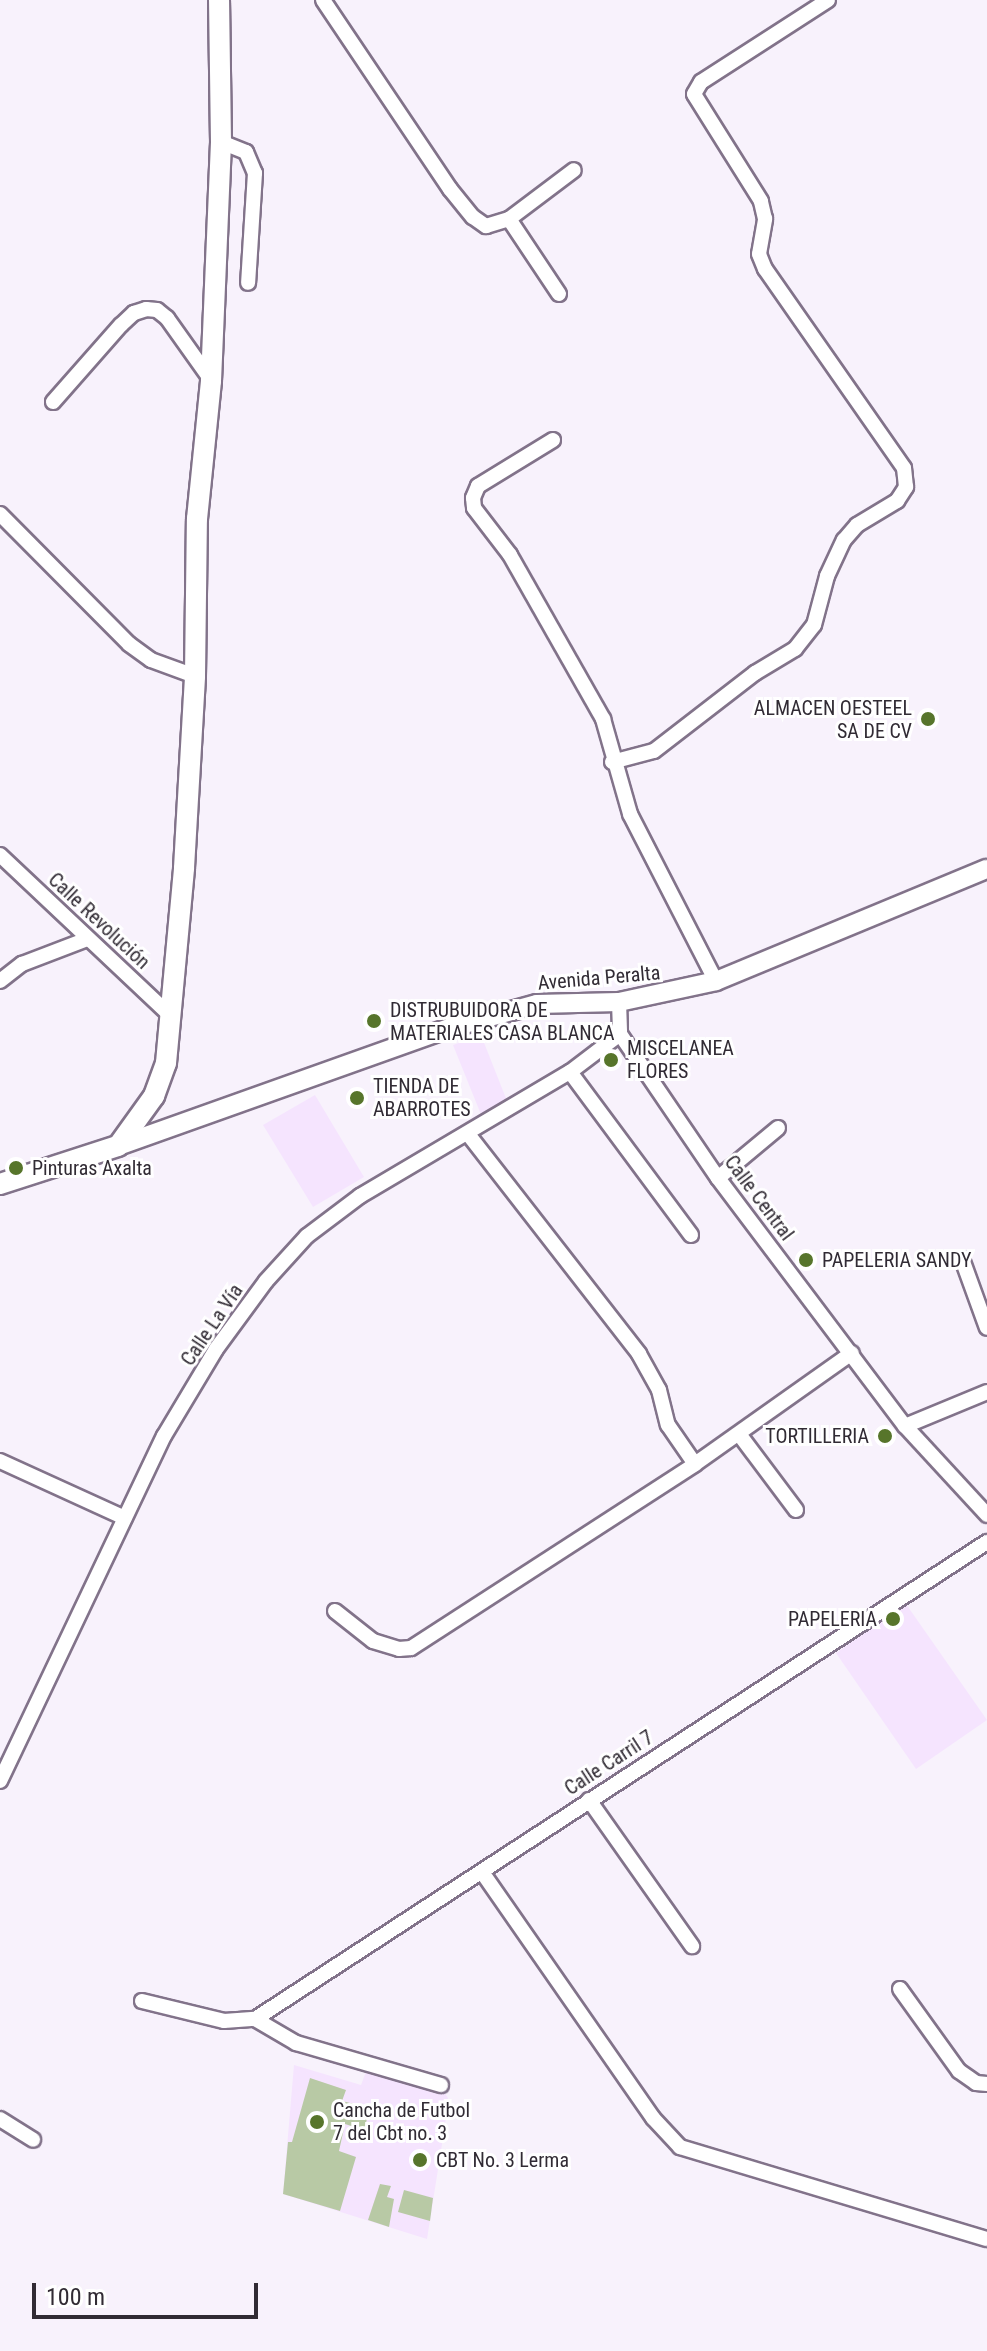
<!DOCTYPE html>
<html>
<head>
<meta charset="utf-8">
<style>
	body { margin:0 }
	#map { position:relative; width:987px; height:2351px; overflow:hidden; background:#f8f2fc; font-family:"Roboto Condensed",sans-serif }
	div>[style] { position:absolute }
	.built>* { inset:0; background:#f5e4fe }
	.green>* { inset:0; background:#b8c9a5 }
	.roads { filter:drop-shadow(2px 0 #82738a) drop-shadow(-2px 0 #82738a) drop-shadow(0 2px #82738a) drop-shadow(0 -2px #82738a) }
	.minor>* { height:14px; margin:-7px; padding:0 7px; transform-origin:7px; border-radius:7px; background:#fff }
	.tertiary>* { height:18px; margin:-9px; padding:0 9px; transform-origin:9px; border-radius:9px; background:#fff }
	.secondary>* { height:20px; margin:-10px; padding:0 10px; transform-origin:10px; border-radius:10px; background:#fff }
	.dots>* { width:22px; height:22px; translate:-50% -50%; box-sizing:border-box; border:4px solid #fff; border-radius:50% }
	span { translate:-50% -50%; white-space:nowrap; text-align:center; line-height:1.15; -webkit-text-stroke:6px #fff; paint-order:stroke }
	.poi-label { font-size:20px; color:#312b34 }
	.right { translate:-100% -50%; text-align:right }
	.left { translate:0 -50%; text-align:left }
	.street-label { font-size:20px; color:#312b34 }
	.scale { position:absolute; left:32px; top:2283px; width:226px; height:36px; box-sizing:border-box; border:4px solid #312b34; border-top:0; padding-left:10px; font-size:24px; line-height:28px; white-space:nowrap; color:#312b34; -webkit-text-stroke:6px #fff; paint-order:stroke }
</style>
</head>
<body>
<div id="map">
	<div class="built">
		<div style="clip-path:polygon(481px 1035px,509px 1106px,482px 1117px,453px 1045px)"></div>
		<div style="clip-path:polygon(315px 1095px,364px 1177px,313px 1207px,263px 1125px)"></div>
		<div style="clip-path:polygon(906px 1604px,987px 1720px,916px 1769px,836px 1653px)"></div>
		<div style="clip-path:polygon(294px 2065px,361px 2085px,367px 2069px,444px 2092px,448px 2098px,445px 2125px,427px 2239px,283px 2194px)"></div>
	</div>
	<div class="green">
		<div style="clip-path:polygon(310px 2078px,346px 2090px,342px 2101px,370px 2108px,364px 2130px,345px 2124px,339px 2151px,356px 2157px,340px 2211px,283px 2194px,288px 2142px,292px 2142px)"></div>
		<div style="clip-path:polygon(380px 2184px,391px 2186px,387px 2197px,394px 2199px,389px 2227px,368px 2220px)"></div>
		<div style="clip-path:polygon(404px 2190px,433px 2198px,430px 2221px,398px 2212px)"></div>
	</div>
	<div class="roads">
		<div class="minor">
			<div style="left:323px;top:0;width:228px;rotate:56.1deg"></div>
			<div style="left:450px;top:189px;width:36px;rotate:51deg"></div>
			<div style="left:473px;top:217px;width:16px;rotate:35deg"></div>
			<div style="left:486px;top:226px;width:24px;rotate:-17deg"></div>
			<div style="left:509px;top:219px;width:81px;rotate:-37deg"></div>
			<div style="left:221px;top:142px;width:27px;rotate:22deg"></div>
			<div style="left:246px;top:152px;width:23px;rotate:67deg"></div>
			<div style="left:255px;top:173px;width:110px;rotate:93.6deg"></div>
			<div style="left:509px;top:219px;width:90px;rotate:56.3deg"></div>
			<div style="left:53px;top:402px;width:103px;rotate:-48.6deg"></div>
			<div style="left:121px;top:325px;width:18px;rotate:-43deg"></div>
			<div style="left:134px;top:313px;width:13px;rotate:-18deg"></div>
			<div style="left:146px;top:309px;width:11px;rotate:5deg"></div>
			<div style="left:157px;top:310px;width:13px;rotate:39deg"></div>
			<div style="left:167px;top:318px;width:76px;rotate:54.6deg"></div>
			<div style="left:553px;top:440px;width:88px;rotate:148.5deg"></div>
			<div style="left:478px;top:486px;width:13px;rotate:113deg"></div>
			<div style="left:473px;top:498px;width:10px;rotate:84deg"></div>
			<div style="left:474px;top:508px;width:59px;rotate:52.5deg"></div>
			<div style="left:510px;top:555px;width:189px;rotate:60.4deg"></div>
			<div style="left:603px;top:719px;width:99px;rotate:74.1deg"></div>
			<div style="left:630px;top:814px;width:188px;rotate:62.8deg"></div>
			<div style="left:0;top:514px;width:183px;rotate:45.2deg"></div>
			<div style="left:129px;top:644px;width:27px;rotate:36deg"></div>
			<div style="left:151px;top:660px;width:47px;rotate:20deg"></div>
			<div style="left:612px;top:762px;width:43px;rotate:-14.7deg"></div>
			<div style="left:654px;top:751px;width:128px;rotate:-37.7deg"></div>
			<div style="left:755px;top:673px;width:47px;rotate:-31deg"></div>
			<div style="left:795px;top:649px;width:31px;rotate:-52deg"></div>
			<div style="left:814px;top:625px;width:51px;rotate:-75.1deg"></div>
			<div style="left:827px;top:576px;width:40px;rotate:-65deg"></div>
			<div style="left:844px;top:540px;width:20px;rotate:-49deg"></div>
			<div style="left:857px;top:525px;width:47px;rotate:-31deg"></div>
			<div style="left:897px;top:501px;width:17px;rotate:-57deg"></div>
			<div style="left:906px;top:487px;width:19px;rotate:-96deg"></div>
			<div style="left:904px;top:468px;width:243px;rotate:-124.9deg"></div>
			<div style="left:765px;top:269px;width:16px;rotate:-112deg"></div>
			<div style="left:759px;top:254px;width:36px;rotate:-80deg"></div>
			<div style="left:765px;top:219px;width:18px;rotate:-103deg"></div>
			<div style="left:761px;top:201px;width:126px;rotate:-122.1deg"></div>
			<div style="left:694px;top:94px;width:14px;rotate:-60deg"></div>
			<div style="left:701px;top:82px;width:151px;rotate:-32.8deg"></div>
			<div style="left:0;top:855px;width:235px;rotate:43.3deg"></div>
			<div style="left:0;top:981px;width:28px;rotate:-38deg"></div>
			<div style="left:22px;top:964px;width:70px;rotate:-21deg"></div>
			<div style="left:619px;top:1002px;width:32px;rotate:88deg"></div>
			<div style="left:620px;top:1034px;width:174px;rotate:55.8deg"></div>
			<div style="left:718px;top:1178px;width:311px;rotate:53deg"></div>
			<div style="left:905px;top:1426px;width:121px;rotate:47.3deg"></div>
			<div style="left:570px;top:1072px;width:203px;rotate:53.4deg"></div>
			<div style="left:468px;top:1134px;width:279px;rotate:52.1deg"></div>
			<div style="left:639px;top:1354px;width:41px;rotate:60.9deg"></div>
			<div style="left:659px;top:1390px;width:36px;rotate:76deg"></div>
			<div style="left:668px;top:1425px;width:47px;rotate:55.3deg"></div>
			<div style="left:718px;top:1178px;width:78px;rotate:-39.8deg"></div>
			<div style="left:962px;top:1259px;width:73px;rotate:70.1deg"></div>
			<div style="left:905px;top:1426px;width:89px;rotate:-22.5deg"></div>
			<div style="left:739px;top:1434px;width:95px;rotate:53.1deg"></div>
			<div style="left:0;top:1461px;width:137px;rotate:24.5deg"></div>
			<div style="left:335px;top:1611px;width:48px;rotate:38.3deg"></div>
			<div style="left:373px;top:1641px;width:27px;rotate:17deg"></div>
			<div style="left:399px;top:1649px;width:12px;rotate:-5deg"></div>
			<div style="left:411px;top:1648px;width:338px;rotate:-32.9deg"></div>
			<div style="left:695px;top:1464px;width:192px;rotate:-35.3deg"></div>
			<div style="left:0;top:1781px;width:382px;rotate:-64.6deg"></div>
			<div style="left:164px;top:1436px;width:101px;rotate:-59.1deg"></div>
			<div style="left:216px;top:1349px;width:84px;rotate:-53.7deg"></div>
			<div style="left:266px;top:1281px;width:61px;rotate:-47.7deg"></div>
			<div style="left:307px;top:1236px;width:66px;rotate:-37deg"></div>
			<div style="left:360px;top:1196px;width:244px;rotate:-30.6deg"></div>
			<div style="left:570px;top:1072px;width:63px;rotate:-37.2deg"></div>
			<div style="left:589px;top:1800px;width:179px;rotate:54.8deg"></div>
			<div style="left:482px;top:1872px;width:300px;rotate:55.2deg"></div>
			<div style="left:653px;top:2118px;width:40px;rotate:47deg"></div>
			<div style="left:680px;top:2147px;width:320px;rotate:16.7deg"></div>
			<div style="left:900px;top:1989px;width:101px;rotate:54.3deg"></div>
			<div style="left:959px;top:2071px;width:21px;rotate:35deg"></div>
			<div style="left:976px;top:2083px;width:11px;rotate:5deg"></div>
			<div style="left:142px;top:2001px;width:84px;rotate:13.7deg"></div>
			<div style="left:224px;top:2021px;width:31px;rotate:-4deg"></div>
			<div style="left:255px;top:2019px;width:48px;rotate:30.3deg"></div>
			<div style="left:296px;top:2043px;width:151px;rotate:16.2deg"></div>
			<div style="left:255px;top:2019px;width:874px;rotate:-33.09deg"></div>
			<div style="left:0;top:2119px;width:39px;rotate:32deg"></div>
		</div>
		<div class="tertiary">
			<div style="left:118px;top:1146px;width:356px;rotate:-19.6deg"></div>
			<div style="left:453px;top:1027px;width:87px;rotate:-15.3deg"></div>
			<div style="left:537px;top:1004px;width:82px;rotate:-1.4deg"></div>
			<div style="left:619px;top:1002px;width:99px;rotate:-12.2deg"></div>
			<div style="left:716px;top:981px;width:293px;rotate:-22.5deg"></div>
		</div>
		<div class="secondary">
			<div style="left:0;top:1184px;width:124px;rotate:-17.9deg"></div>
			<div style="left:118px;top:1146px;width:62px;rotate:-54.2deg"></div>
			<div style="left:154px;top:1096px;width:35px;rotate:-70deg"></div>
			<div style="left:166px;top:1063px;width:196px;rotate:-84.7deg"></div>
			<div style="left:184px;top:868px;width:192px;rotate:-86.7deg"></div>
			<div style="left:195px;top:676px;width:157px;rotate:-89.3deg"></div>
			<div style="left:197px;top:519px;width:139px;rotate:-84.2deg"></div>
			<div style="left:211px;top:381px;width:239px;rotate:-87.6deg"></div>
			<div style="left:221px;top:142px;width:142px;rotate:-90.8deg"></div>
		</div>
	</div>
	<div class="dots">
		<div style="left:928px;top:719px;background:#57752b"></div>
		<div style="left:374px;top:1021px;background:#57752b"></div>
		<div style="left:611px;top:1060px;background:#57752b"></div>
		<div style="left:357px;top:1098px;background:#57752b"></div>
		<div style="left:16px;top:1168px;background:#57752b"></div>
		<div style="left:806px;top:1260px;background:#57752b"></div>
		<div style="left:885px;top:1436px;background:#57752b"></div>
		<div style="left:893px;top:1619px;background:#57752b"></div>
		<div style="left:317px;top:2122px;background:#57752b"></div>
		<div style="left:420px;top:2160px;background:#57752b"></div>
	</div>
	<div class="poi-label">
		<span class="right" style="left:912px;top:720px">ALMACEN OESTEEL<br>SA DE CV</span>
		<span class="left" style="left:390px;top:1022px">DISTRUBUIDORA DE<br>MATERIALES CASA BLANCA</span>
		<span class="left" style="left:627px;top:1060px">MISCELANEA<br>FLORES</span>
		<span class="left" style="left:373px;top:1098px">TIENDA DE<br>ABARROTES</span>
		<span class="left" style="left:32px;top:1168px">Pinturas Axalta</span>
		<span class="left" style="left:822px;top:1260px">PAPELERIA SANDY</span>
		<span class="right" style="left:869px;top:1436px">TORTILLERIA</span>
		<span class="right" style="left:877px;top:1619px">PAPELERIA</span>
		<span class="left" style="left:333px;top:2122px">Cancha de Futbol<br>7 del Cbt no. 3</span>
		<span class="left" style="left:436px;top:2160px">CBT No. 3 Lerma</span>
	</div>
	<div class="street-label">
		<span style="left:99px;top:921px;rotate:43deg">Calle Revolución</span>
		<span style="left:599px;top:978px;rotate:-5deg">Avenida Peralta</span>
		<span style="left:759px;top:1198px;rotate:53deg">Calle Central</span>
		<span style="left:212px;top:1325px;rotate:-56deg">Calle La Vía</span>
		<span style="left:609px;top:1763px;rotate:-33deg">Calle Carril 7</span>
	</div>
	<div class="scale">100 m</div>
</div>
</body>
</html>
